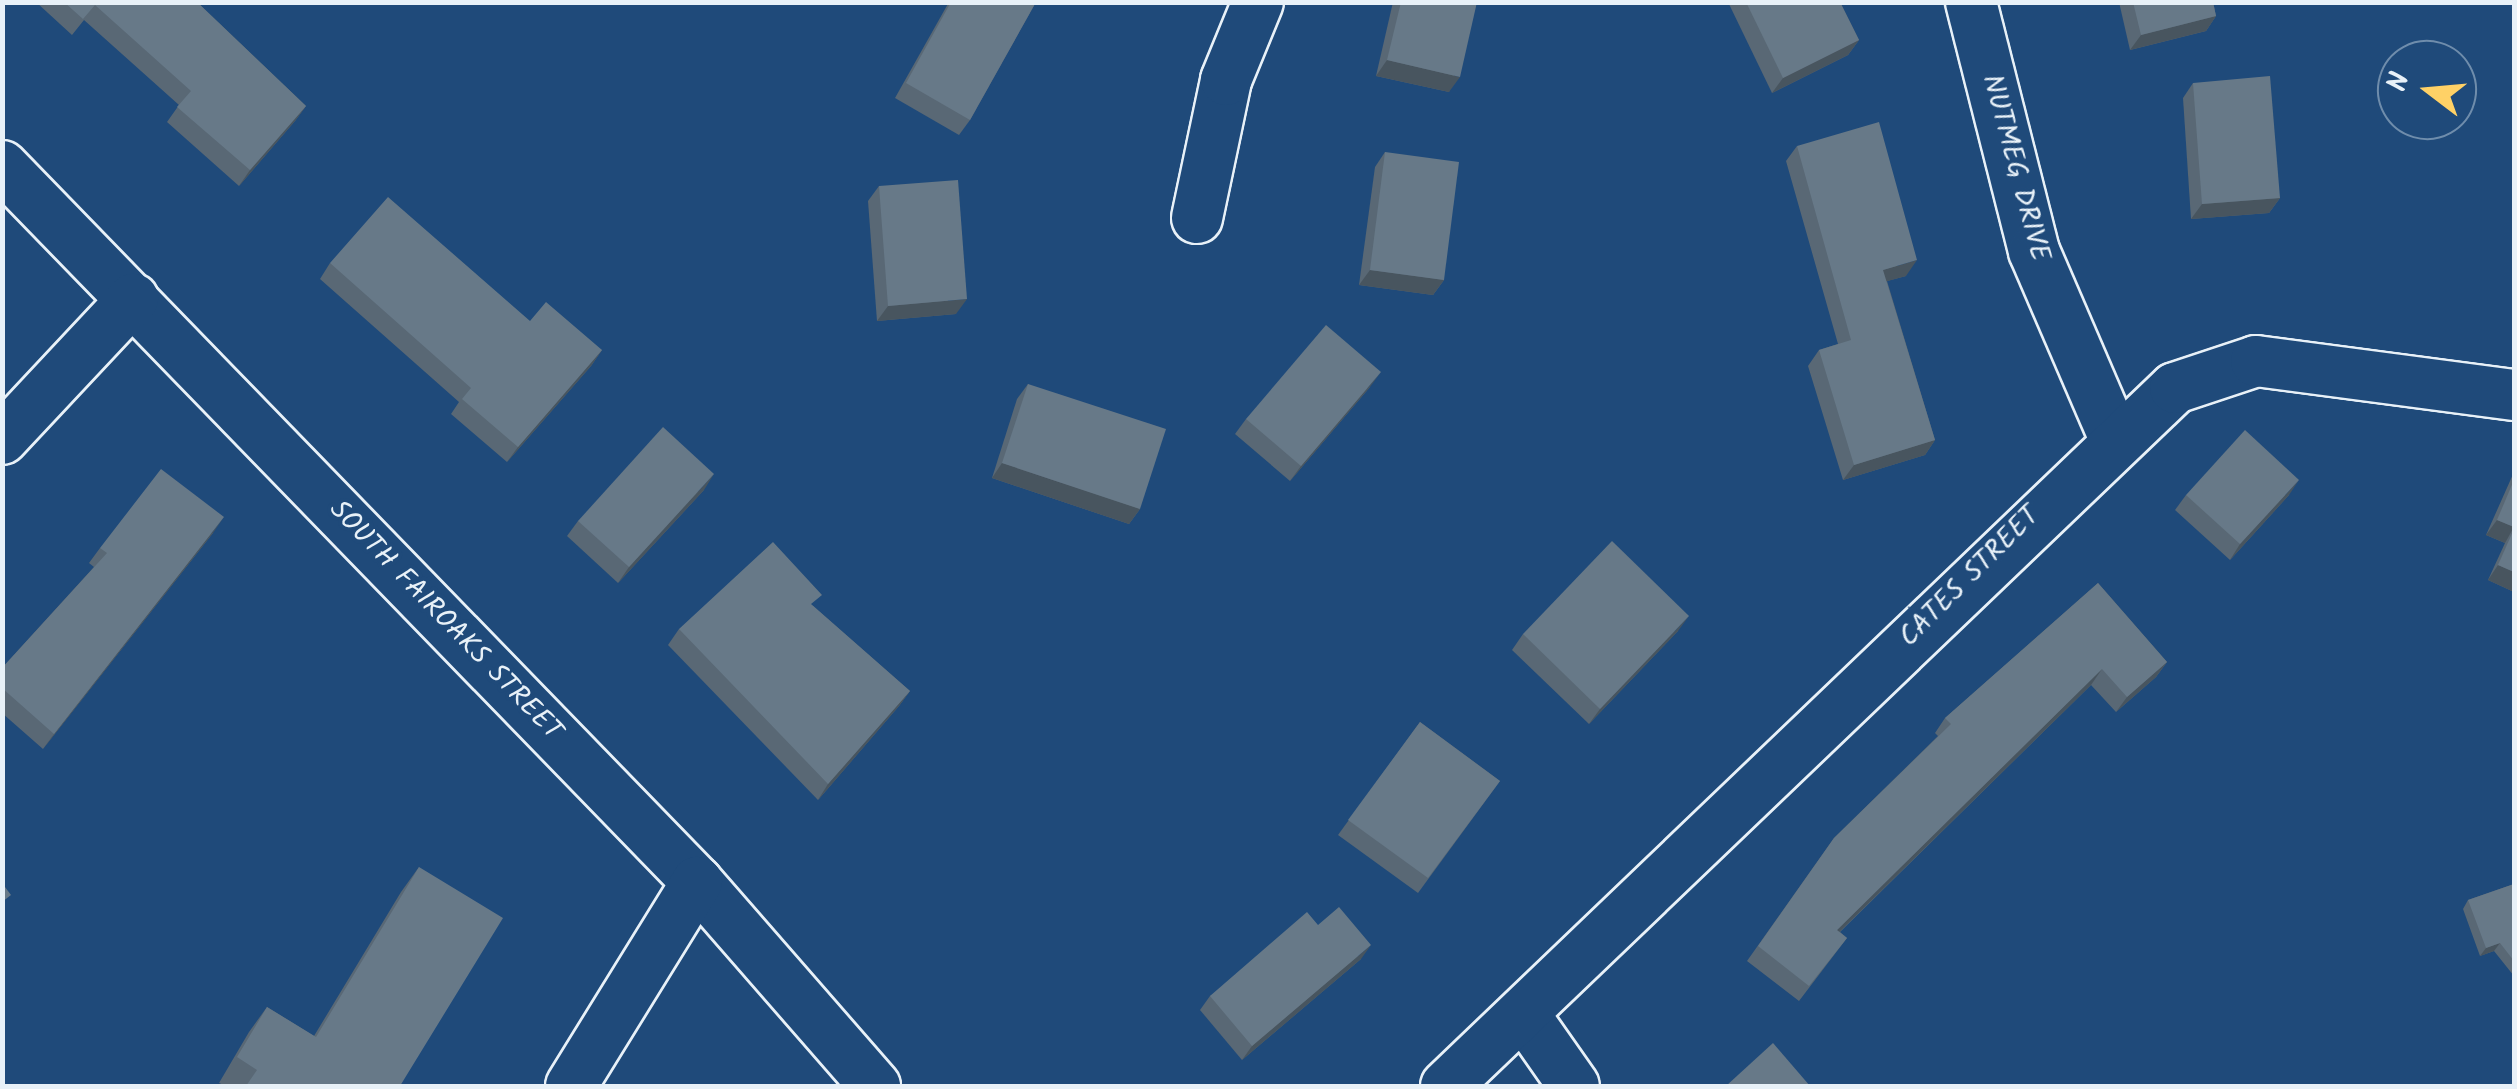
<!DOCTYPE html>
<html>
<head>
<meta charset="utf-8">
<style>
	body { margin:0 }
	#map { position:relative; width:2517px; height:1089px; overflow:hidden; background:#1f4a7a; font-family:Kalam,sans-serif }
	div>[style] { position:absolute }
	.roads { filter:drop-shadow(2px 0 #e8f1f8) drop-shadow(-2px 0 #e8f1f8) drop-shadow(0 2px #e8f1f8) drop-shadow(0 -2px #e8f1f8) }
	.street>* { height:50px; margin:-25px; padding:0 25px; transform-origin:25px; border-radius:25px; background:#1f4a7a }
	.wall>* { inset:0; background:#596875 }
	.shaded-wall>* { inset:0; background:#48555f }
	.building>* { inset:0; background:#677988 }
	span { translate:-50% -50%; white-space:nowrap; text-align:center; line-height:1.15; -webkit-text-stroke:8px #1f4a7a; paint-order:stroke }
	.street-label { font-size:28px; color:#e8f1f8 }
	.frame { position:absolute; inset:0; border:5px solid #e8f1f8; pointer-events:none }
	.north { position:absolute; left:2377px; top:40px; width:100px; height:100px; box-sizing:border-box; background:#1f4a7a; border:2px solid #6f8dac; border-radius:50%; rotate:286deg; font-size:28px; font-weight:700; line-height:40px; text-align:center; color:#e8f1f8 }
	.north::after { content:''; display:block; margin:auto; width:35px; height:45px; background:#ffd166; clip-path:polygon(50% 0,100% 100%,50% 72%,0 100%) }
</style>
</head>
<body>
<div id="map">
	<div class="roads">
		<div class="street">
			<div style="left:1971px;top:2px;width:257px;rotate:75.8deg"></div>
			<div style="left:2034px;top:251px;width:207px;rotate:66.7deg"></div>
			<div style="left:2px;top:166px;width:998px;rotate:45.85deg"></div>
			<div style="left:697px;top:882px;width:271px;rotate:48.9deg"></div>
			<div style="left:1197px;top:218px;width:141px;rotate:-78.1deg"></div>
			<div style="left:1226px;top:80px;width:84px;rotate:-67.7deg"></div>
			<div style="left:2px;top:439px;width:192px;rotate:-46.9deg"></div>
			<div style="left:1525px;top:1016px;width:85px;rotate:55deg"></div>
			<div style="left:571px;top:1086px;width:240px;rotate:-58.3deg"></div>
			<div style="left:1446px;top:1086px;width:1009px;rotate:-43.76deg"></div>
			<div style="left:2175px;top:388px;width:85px;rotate:-18.4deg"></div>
			<div style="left:2256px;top:361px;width:260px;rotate:7.5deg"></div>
		</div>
	</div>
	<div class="wall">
		<div style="clip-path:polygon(36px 2px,197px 2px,306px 106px,295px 121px,239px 186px,167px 122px,179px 105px,84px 20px,72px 35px)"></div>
		<div style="clip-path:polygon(949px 2px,1036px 2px,970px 120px,959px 135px,895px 98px)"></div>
		<div style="clip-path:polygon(1393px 2px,1477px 2px,1449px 92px,1376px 76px)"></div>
		<div style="clip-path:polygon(1728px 2px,1840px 2px,1859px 40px,1848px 55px,1772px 93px)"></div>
		<div style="clip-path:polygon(2119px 2px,2213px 2px,2216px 16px,2206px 31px,2130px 50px)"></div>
		<div style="clip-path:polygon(2193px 83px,2280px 198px,2269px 213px,2191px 219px,2183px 98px)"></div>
		<div style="clip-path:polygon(1797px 146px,1906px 276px,1887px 281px,1935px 440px,1925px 455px,1843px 480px,1808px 366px,1819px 350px,1838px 344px,1786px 161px)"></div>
		<div style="clip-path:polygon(1385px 152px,1444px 280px,1433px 295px,1359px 285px,1375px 167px)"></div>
		<div style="clip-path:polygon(879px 186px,956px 314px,877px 321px,868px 201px)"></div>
		<div style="clip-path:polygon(330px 263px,530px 321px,602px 350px,591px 366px,507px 462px,451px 414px,459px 402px,320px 279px)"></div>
		<div style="clip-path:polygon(1028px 384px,1140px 509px,1129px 524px,992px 478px,1017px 399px)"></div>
		<div style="clip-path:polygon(1370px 387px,1290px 481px,1235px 434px,1246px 419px)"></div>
		<div style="clip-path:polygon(2514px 472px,2514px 592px,2488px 580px,2505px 543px,2486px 535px)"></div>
		<div style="clip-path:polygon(704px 490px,618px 583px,567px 536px,578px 521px)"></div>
		<div style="clip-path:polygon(2186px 495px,2289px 495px,2230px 560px,2175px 510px)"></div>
		<div style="clip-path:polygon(213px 533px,43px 749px,2px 713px,2px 668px,94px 567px,89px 563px,100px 548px)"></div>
		<div style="clip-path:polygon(2098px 583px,2167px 662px,2156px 677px,2116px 712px,2091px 685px,1840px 932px,1847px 938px,1799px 1001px,1747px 961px,1834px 838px,1938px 736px,1935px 733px,1945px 718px)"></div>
		<div style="clip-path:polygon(813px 606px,910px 691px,899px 706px,818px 800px,668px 645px,679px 629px)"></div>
		<div style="clip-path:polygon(1678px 631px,1589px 724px,1512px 650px,1523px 634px)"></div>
		<div style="clip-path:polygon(1420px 722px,1500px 781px,1418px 893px,1338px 835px)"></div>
		<div style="clip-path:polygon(419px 867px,400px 1086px,226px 1086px,219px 1083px,249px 1032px,267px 1007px,314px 1036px,401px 892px)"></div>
		<div style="clip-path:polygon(2514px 884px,2514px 976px,2494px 951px,2480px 956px,2463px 909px,2468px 900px)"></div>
		<div style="clip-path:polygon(1318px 925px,1361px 959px,1242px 1060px,1200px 1010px,1210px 996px)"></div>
	</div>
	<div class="shaded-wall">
		<div style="clip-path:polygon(2216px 16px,2206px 31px,2130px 50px,2141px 35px)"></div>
		<div style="clip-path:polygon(1859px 40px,1848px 55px,1772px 93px,1783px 78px)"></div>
		<div style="clip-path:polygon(1387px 60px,1460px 77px,1449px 92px,1376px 76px)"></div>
		<div style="clip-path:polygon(306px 106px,295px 121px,239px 186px,250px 170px)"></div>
		<div style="clip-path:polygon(2280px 198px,2269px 213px,2191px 219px,2202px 204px)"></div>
		<div style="clip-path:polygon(1917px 260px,1906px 276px,1873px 285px,1883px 270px)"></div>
		<div style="clip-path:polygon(1370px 270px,1444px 280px,1433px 295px,1359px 285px)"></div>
		<div style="clip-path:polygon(967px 299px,956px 314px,877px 321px,888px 306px)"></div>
		<div style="clip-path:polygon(602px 350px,591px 366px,507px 462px,518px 447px)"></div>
		<div style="clip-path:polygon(1381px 372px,1370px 387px,1290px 481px,1301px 466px)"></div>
		<div style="clip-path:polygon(1935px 440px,1925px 455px,1843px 480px,1854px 465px)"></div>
		<div style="clip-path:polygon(1002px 463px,1140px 509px,1129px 524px,992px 478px)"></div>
		<div style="clip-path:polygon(714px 474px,704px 490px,618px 583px,629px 567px)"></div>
		<div style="clip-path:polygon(2299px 480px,2289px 495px,2230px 560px,2240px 544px)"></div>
		<div style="clip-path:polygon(224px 517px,213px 533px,43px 749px,54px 734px)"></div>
		<div style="clip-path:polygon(2497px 520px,2514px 527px,2505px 543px,2486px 535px)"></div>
		<div style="clip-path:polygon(2498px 565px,2514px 572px,2514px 592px,2488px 580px)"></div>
		<div style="clip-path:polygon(1689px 616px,1678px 631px,1589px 724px,1600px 709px)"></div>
		<div style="clip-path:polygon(2167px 662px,2156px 677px,2116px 712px,2127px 697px)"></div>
		<div style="clip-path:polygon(2102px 669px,2091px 685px,1826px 945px,1837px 930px)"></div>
		<div style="clip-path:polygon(910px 691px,899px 706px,818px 800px,828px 784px)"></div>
		<div style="clip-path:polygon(2500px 943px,2494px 951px,2480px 956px,2486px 948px)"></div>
		<div style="clip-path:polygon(1371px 945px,1361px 959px,1242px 1060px,1252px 1046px)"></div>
	</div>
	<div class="building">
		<div style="clip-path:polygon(64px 2px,197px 2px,306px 106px,250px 170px,177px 107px,191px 91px,95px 5px,83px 19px)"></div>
		<div style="clip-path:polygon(951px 2px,1036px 2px,970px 120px,906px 83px)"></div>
		<div style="clip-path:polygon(1401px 2px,1477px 2px,1460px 77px,1387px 60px)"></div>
		<div style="clip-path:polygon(1746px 2px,1840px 2px,1859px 40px,1783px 78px)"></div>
		<div style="clip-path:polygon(2133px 2px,2213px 2px,2216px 16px,2141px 35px)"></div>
		<div style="clip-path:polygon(2270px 76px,2280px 198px,2202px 204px,2193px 83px)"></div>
		<div style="clip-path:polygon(1879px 122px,1917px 260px,1883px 270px,1935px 440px,1854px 465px,1819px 350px,1851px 340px,1797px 146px)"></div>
		<div style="clip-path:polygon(1385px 152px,1459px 162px,1444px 280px,1370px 270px)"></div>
		<div style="clip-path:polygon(958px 180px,967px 299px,888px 306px,879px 186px)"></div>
		<div style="clip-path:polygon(388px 197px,530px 321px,546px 302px,602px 350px,518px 447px,462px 399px,471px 388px,330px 263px)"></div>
		<div style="clip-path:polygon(1326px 325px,1381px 372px,1301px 466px,1246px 419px)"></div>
		<div style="clip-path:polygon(1028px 384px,1166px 429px,1140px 509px,1002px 463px)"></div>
		<div style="clip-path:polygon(663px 427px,714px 474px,629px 567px,578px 521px)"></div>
		<div style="clip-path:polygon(2245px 430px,2299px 480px,2240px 544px,2186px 495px)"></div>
		<div style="clip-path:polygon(161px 469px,224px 517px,54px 734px,2px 688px,2px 668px,107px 553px,100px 548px)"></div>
		<div style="clip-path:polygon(2514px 480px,2514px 527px,2497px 520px)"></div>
		<div style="clip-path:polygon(2514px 529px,2514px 572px,2498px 565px)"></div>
		<div style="clip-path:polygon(1612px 541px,1689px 616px,1600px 709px,1523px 634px)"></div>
		<div style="clip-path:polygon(773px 542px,822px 595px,811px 604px,910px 691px,828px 784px,679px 629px)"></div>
		<div style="clip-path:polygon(2098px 583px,2167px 662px,2127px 697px,2102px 669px,1837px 930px,1847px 938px,1809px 986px,1758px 946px,1834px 838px,1951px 724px,1945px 718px)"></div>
		<div style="clip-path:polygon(1420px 722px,1500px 781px,1428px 878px,1348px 820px)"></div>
		<div style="clip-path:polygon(419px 867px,503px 918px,400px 1086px,246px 1086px,257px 1070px,237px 1057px,267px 1007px,316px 1037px)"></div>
		<div style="clip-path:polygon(2px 883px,11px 895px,2px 902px)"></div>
		<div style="clip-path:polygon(2514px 884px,2514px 961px,2500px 943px,2486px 948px,2468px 900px)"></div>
		<div style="clip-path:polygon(1339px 907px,1371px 945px,1252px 1046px,1210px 996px,1307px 912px,1318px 925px)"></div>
		<div style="clip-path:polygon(1773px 1043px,1810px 1086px,1726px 1086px)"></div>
	</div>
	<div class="street-label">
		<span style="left:2015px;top:168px;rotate:75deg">NUTMEG DRIVE</span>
		<span style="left:1970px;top:577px;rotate:-45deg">CATES STREET</span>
		<span style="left:445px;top:621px;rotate:46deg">SOUTH FAIROAKS STREET</span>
	</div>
	<div class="frame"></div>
	<div class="north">N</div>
</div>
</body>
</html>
